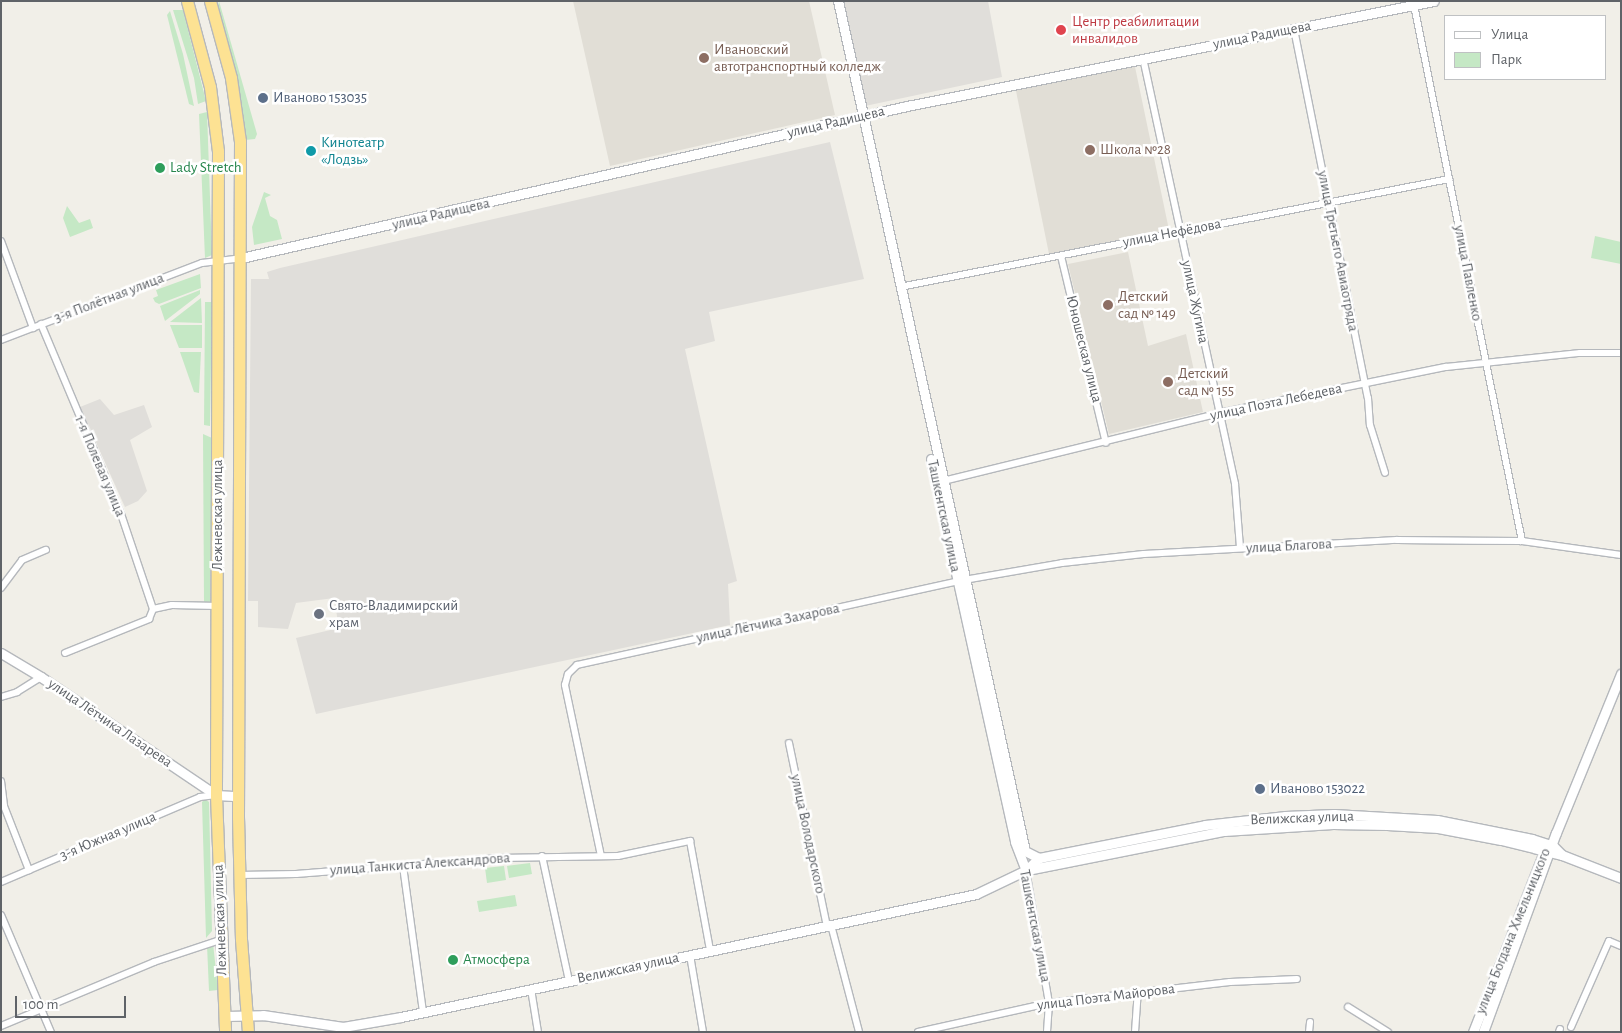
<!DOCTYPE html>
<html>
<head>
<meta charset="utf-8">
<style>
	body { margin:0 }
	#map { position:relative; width:1622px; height:1033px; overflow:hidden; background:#f1efe8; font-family:"Alegreya Sans",sans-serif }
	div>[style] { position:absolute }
	.industrial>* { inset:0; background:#e0deda }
	.education>* { inset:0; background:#e1ded6 }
	.green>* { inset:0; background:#c5e8c5 }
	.roads { filter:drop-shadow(1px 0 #b5b8bc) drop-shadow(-1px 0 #b5b8bc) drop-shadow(0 1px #b5b8bc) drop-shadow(0 -1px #b5b8bc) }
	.street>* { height:6px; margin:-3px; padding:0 3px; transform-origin:3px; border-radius:3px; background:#fff }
	.secondary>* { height:9px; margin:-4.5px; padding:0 4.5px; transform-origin:4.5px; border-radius:4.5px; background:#fff }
	.highway>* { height:11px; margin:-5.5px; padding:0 5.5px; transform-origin:5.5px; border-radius:5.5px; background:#fde293 }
	.dots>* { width:14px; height:14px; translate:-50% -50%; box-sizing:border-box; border:2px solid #fff; border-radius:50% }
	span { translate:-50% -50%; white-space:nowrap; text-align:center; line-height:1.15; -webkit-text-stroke:5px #fff; paint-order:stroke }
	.health-label { font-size:15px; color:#be3a42 }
	.left { translate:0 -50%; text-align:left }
	.street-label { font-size:15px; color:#5f6368 }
	.education-label { font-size:15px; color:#785e54 }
	.service-label { font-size:15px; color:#4e5e75 }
	.culture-label { font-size:15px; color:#0d838f }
	.leisure-label { font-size:15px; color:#27864d }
	.worship-label { font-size:15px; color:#5b616d }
	.frame { position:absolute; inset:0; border:2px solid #5f6368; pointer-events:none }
	.legend { position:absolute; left:1444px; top:15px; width:162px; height:65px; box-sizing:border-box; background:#fff; border:1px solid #bfc1c3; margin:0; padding:6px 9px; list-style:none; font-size:15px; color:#5f6368 }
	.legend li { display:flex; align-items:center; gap:10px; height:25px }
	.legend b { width:25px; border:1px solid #bfc1c3 }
	.scale { position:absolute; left:15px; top:996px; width:111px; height:22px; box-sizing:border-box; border:2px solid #5f6368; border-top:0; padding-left:6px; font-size:15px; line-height:18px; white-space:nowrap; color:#5f6368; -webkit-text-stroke:4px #fff; paint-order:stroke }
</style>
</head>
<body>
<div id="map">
	<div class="industrial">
		<div style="clip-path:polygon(843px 1px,988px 1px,1002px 77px,865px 106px)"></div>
		<div style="clip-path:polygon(830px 142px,864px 279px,709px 312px,715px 341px,685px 349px,737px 581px,728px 584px,730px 625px,316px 714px,296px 638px,339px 628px,334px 598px,296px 603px,288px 629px,258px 627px,258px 601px,248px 601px,251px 279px,269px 279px,267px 272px,280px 268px)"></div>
		<div style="clip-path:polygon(100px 399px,114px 415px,144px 405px,152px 427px,130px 440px,147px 491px,138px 501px,125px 507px,80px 407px)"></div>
	</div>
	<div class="education">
		<div style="clip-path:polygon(573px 1px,809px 1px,835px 115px,610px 166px)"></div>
		<div style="clip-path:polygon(1134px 62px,1169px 230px,1049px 254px,1015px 86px)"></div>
		<div style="clip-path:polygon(1128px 252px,1148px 346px,1186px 334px,1203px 412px,1109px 434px,1068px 264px)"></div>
	</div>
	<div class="green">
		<div style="clip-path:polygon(219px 1px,257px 134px,255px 139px,245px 140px,217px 11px)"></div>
		<div style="clip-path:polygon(173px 10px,183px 10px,206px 101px,198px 104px,194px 78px)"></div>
		<div style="clip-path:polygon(170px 11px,183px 54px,194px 106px,189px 104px,167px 15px)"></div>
		<div style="clip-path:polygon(207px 112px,212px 255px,205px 258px,199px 114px)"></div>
		<div style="clip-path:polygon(264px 192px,271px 195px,265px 198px,270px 216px,277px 220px,282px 239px,254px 245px,252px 227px)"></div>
		<div style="clip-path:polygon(67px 206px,79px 223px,90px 219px,93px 228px,70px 237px,63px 218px)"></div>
		<div style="clip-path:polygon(1595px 236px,1621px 242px,1621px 264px,1591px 258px)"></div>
		<div style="clip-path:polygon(200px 274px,201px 288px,159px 304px,155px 302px,153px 298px,158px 296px,156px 290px)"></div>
		<div style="clip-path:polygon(200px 290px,200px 294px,165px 321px,160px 306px)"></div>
		<div style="clip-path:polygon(201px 298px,202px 323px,170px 322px)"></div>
		<div style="clip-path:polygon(205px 302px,212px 302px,210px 426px,204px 425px)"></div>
		<div style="clip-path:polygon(170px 325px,202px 325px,202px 348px,179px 348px)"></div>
		<div style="clip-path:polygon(180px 352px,201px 352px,199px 393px,194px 392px)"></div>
		<div style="clip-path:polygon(203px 434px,212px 438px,210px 604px,204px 603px)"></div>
		<div style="clip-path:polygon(205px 799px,209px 802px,212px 931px,206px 938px,202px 802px)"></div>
		<div style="clip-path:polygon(530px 863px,532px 874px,509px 878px,507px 866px)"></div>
		<div style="clip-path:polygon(504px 866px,506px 880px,487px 883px,485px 868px)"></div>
		<div style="clip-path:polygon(515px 895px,517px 906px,479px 912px,477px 901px)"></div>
		<div style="clip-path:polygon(213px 943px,218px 990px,209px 991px,207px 945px)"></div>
	</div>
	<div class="roads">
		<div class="street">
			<div style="left:1414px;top:5px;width:547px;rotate:78.61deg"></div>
			<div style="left:1294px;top:29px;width:376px;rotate:78.7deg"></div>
			<div style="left:1368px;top:398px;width:27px;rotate:86deg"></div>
			<div style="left:1370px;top:425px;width:50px;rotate:72.6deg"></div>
			<div style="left:1143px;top:58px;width:436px;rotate:77.8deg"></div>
			<div style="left:1235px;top:484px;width:64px;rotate:85.5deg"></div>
			<div style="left:1px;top:241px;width:93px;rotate:69.8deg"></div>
			<div style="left:1061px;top:256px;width:192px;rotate:76.5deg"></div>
			<div style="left:900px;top:287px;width:560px;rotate:-11.13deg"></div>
			<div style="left:41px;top:324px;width:206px;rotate:67.2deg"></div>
			<div style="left:121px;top:514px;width:100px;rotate:71.4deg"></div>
			<div style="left:1px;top:340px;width:215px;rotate:-21deg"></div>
			<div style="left:202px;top:263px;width:39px;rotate:-7deg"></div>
			<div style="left:943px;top:481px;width:284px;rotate:-13.8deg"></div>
			<div style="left:1219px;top:413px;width:232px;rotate:-11.5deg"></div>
			<div style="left:1446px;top:367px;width:135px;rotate:-6deg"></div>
			<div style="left:1580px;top:353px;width:41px"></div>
			<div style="left:964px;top:580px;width:99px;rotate:-9.8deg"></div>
			<div style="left:1062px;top:563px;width:82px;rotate:-6.3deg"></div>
			<div style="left:1144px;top:554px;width:253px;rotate:-3.2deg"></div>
			<div style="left:1397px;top:540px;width:125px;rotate:0.5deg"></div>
			<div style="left:1522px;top:541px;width:100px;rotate:8deg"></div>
			<div style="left:1px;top:588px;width:35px;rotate:-53deg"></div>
			<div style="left:22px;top:560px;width:26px;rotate:-23deg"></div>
			<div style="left:65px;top:653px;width:91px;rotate:-22deg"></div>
			<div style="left:149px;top:619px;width:11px;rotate:-68deg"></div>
			<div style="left:153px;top:609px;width:19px;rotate:-12deg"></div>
			<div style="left:172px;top:605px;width:46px;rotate:1.2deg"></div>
			<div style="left:1px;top:697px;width:17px;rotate:-17deg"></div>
			<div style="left:17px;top:692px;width:28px;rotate:-32deg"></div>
			<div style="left:789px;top:743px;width:187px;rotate:78.3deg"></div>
			<div style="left:1px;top:781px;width:25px;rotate:83deg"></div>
			<div style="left:4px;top:806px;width:69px;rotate:68.7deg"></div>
			<div style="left:542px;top:856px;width:128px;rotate:77.8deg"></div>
			<div style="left:601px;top:856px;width:175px;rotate:-101.9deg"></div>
			<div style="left:565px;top:685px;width:11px;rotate:-75deg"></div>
			<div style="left:568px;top:674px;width:13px;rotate:-45deg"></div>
			<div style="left:577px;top:665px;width:390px;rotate:-12.4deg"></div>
			<div style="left:403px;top:866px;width:147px;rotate:82.2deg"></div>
			<div style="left:1026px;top:870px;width:135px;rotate:80.2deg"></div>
			<div style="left:1049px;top:1003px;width:29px;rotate:94deg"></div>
			<div style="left:239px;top:875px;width:57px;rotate:-1deg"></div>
			<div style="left:296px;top:874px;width:204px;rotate:-4.5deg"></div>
			<div style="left:499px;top:858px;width:119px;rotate:-1deg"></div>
			<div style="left:618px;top:856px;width:74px;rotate:-11.8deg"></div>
			<div style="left:690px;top:841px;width:111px;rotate:79.6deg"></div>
			<div style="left:1px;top:882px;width:216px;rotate:-23.1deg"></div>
			<div style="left:200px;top:797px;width:16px;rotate:-7deg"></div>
			<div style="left:1px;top:915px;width:127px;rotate:66.9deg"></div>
			<div style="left:831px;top:925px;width:111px;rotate:75.3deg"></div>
			<div style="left:690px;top:955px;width:78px;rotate:80.4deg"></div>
			<div style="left:531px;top:989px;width:44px;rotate:80.8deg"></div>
			<div style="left:1348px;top:1007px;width:47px;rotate:32deg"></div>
			<div style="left:1px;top:1026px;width:166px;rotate:-22.7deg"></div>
			<div style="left:154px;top:962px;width:70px;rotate:-18.4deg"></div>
			<div style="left:1571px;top:1027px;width:94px;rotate:-66.2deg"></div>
			<div style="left:1609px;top:941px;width:13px;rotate:23deg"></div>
			<div style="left:918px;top:1032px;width:134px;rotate:-12.5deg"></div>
			<div style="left:1049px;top:1003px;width:182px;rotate:-6.6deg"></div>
			<div style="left:1230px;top:982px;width:67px;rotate:-2.6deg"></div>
			<div style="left:1135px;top:1032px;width:39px;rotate:-86deg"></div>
			<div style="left:1309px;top:1032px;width:10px;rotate:-84deg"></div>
			<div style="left:1559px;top:1032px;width:3px;rotate:-72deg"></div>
		</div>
		<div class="secondary">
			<div style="left:838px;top:1px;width:870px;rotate:77.59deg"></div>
			<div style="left:1025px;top:851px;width:16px;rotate:27deg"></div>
			<div style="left:1039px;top:858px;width:169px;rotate:-11.2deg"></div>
			<div style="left:1205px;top:825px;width:81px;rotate:-6.4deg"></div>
			<div style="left:1285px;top:816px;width:49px;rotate:-2.3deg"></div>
			<div style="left:1334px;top:814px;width:103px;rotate:3.3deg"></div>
			<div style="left:1437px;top:820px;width:97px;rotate:11.3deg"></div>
			<div style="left:1532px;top:839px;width:22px;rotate:18deg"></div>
			<div style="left:1553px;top:846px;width:13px;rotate:45deg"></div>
			<div style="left:241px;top:258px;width:683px;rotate:-12.86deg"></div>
			<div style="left:907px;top:106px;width:537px;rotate:-11.27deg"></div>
			<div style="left:931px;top:459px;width:392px;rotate:77.6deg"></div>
			<div style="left:1015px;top:842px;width:30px;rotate:69deg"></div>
			<div style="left:1px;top:653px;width:47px;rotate:31deg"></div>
			<div style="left:41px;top:677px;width:211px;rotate:34deg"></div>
			<div style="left:216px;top:795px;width:22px;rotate:3deg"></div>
			<div style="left:1027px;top:870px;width:201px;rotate:-11.2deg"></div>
			<div style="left:1224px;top:831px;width:109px;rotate:-3.7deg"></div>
			<div style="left:1333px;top:824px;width:54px;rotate:1.1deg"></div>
			<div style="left:1387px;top:825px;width:51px;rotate:3.4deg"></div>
			<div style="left:1438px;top:828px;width:64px;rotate:10.8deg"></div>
			<div style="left:1501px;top:840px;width:63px;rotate:13.8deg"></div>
			<div style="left:1562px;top:855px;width:63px;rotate:21.3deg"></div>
			<div style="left:224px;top:1016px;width:39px;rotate:-1deg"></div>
			<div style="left:263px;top:1015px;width:81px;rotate:8.5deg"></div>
			<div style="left:343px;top:1027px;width:59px;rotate:-9.8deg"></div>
			<div style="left:401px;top:1017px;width:588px;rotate:-12.07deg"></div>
			<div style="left:976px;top:894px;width:55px;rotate:-25.6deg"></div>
			<div style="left:1026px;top:870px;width:18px;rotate:-43deg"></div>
			<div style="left:1473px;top:1032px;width:199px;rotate:-68.5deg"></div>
			<div style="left:1483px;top:1032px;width:212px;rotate:-69.9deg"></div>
			<div style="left:1556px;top:833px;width:172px;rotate:-67.8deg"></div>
		</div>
		<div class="highway">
			<div style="left:187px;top:1px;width:89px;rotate:75deg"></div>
			<div style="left:210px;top:87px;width:64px;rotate:82.9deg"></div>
			<div style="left:218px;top:151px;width:644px;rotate:90.18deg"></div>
			<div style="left:216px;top:795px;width:237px;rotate:87.8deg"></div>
			<div style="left:210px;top:1px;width:80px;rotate:74.7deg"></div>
			<div style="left:231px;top:78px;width:64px;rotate:81.9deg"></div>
			<div style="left:240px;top:141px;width:676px;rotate:90.17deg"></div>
			<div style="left:238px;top:817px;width:122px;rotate:88.6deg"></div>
			<div style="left:241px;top:939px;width:93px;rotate:85.7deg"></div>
		</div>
	</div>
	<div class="dots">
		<div style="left:1061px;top:30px;background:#e0444e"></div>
		<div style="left:704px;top:58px;background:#8d6e63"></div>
		<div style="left:263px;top:98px;background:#5c6f8a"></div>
		<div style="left:1090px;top:150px;background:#8d6e63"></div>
		<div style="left:311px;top:151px;background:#0f9aa8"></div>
		<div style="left:160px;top:168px;background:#2e9e5b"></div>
		<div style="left:1108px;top:305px;background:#8d6e63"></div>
		<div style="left:1168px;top:382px;background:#8d6e63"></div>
		<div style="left:319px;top:614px;background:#6b7280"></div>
		<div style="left:1260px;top:789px;background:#5c6f8a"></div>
		<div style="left:453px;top:960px;background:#2e9e5b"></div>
	</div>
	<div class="health-label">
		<span class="left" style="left:1072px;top:30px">Центр реабилитации<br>инвалидов</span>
	</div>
	<div class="street-label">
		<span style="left:1262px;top:35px;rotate:-11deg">улица Радищева</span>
		<span style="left:836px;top:122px;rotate:-13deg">улица Радищева</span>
		<span style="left:441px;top:214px;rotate:-13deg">улица Радищева</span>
		<span style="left:1172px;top:233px;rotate:-11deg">улица Нефёдова</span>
		<span style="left:1338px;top:251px;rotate:79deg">улица Третьего Авиаотряда</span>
		<span style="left:1468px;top:273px;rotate:79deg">улица Павленко</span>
		<span style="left:109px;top:298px;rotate:-21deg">3-я Полётная улица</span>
		<span style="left:1195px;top:302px;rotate:78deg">улица Жугина</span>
		<span style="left:1084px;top:349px;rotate:76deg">Юношеская улица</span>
		<span style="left:1276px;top:402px;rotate:-12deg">улица Поэта Лебедева</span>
		<span style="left:100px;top:466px;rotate:67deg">1-я Полевая улица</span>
		<span style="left:218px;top:515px;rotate:-90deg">Лежневская улица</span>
		<span style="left:944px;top:516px;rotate:78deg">Ташкентская улица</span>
		<span style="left:1289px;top:546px;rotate:-3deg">улица Благова</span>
		<span style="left:768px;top:623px;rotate:-12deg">улица Лётчика Захарова</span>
		<span style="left:110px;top:723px;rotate:34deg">улица Лётчика Лазарева</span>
		<span style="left:1302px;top:818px;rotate:-2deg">Велижская улица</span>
		<span style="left:808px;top:834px;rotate:78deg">улица Володарского</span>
		<span style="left:108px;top:836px;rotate:-23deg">3-я Южная улица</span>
		<span style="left:420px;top:864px;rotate:-4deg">улица Танкиста Александрова</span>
		<span style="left:220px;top:920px;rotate:-92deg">Лежневская улица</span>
		<span style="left:1035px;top:926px;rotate:79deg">Ташкентская улица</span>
		<span style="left:1513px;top:931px;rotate:-68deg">улица Богдана Хмельницкого</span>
		<span style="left:628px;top:968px;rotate:-12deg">Велижская улица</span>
		<span style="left:1106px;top:997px;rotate:-7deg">улица Поэта Майорова</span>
	</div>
	<div class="education-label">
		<span class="left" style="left:714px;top:58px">Ивановский<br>автотранспортный колледж</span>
		<span class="left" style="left:1100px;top:150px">Школа №28</span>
		<span class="left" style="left:1118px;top:305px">Детский<br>сад № 149</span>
		<span class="left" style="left:1178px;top:382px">Детский<br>сад № 155</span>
	</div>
	<div class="service-label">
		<span class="left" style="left:273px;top:98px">Иваново 153035</span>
		<span class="left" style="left:1270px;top:789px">Иваново 153022</span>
	</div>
	<div class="culture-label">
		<span class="left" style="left:321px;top:151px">Кинотеатр<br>«Лодзь»</span>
	</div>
	<div class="leisure-label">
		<span class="left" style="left:170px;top:168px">Lady Stretch</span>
		<span class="left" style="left:463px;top:960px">Атмосфера</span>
	</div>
	<div class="worship-label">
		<span class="left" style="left:329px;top:614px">Свято-Владимирский<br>храм</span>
	</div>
	<div class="frame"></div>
	<ul class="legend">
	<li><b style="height:6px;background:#fff"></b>Улица</li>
	<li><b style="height:14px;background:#c5e8c5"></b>Парк</li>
	</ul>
	<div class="scale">100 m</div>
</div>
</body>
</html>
